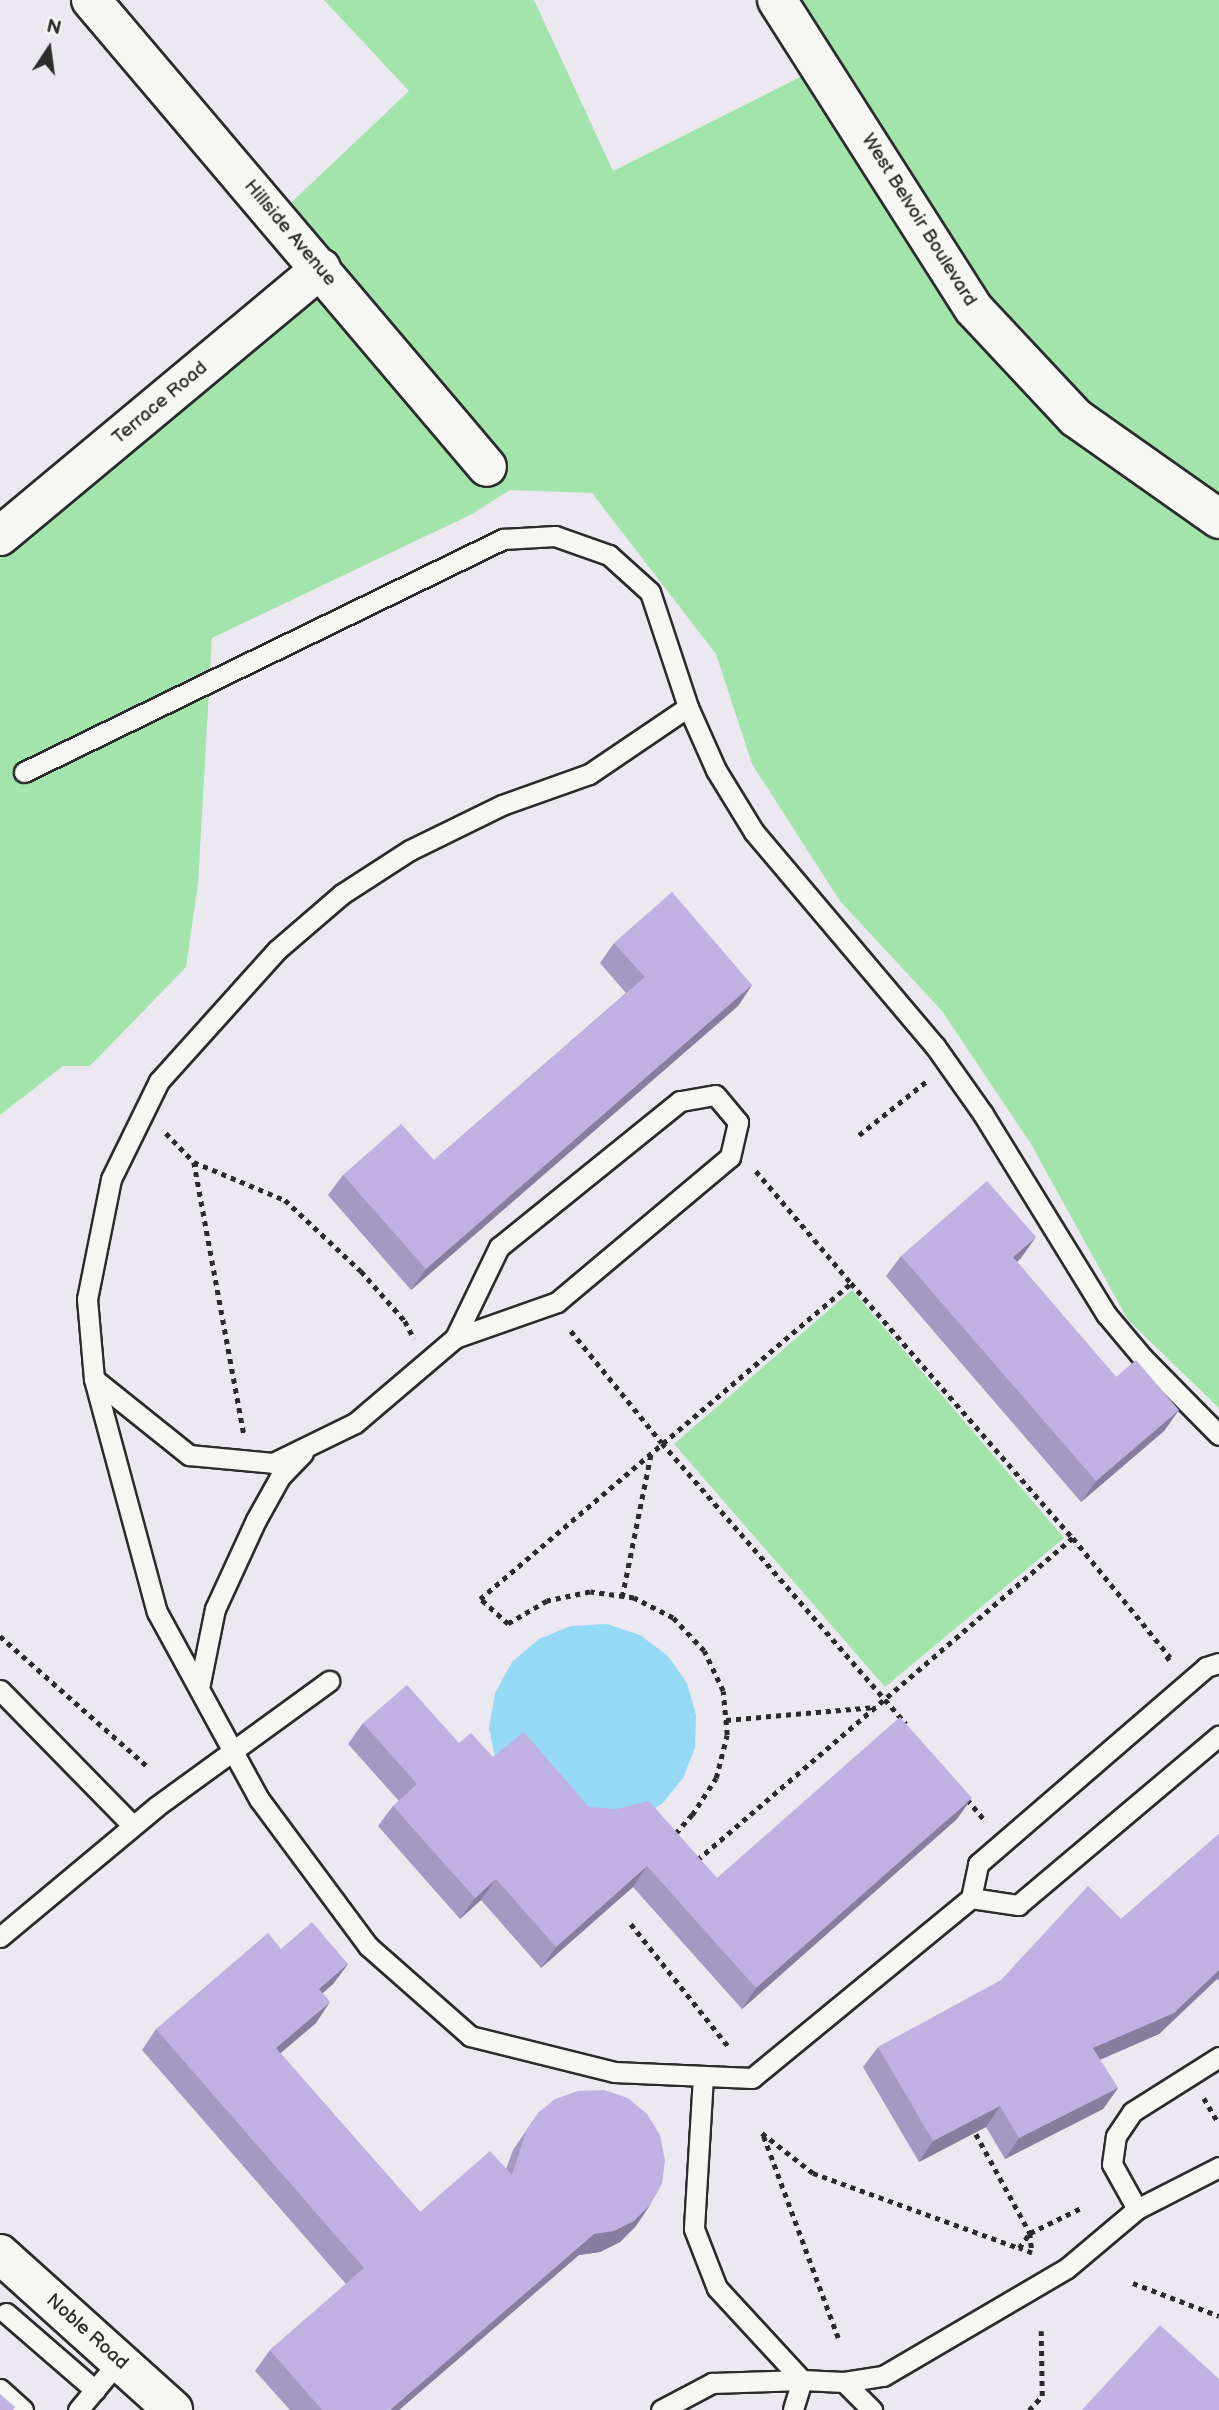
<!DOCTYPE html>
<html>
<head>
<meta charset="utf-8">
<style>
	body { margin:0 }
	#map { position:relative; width:1219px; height:2410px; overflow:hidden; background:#ebe8ef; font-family:"Balsamiq Sans",sans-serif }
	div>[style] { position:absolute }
	.green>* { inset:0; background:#a3e3ac }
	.water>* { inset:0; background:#95d9f7 }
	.path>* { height:4.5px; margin-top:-2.25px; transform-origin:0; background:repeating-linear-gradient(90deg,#2b2b2b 0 5px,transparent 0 10px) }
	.roads { filter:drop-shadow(2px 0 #2b2b2b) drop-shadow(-2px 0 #2b2b2b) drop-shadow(0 2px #2b2b2b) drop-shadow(0 -2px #2b2b2b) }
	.lane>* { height:19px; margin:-9.5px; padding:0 9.5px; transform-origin:9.5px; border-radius:9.5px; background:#f6f6f2 }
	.street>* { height:38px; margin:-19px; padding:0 19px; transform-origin:19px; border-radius:19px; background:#f6f6f2 }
	.secondary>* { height:38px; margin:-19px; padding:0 19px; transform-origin:19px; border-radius:19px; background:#f6f6f2 }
	.wall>* { inset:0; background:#a499c3 }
	.shaded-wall>* { inset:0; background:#867d9f }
	.building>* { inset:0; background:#bfb2e3 }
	span { translate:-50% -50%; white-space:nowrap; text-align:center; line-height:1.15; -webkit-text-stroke:5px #f6f6f2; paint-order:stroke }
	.street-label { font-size:19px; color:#2b2b2b }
	.north { position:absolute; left:14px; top:14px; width:70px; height:70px; -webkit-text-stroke:5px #f6f6f2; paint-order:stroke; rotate:13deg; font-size:19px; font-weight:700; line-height:28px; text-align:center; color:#2b2b2b }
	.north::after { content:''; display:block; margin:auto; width:24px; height:32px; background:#2b2b2b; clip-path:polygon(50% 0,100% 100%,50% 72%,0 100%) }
</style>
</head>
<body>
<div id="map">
	<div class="green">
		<div style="clip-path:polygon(324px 0,534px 0,613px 171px,820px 67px,776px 0,1219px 0,1219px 1408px,1128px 1320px,1031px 1144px,942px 1011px,840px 901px,752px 764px,716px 654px,592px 493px,510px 490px,472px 514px,212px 638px,198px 884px,186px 967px,90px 1066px,63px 1066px,0 1115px,0 536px,320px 269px,276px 217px,409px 91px)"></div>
		<div style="clip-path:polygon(852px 1290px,1064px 1538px,885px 1687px,674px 1444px)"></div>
	</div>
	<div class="water">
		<div style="clip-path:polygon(607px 1624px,640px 1635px,668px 1656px,687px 1683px,696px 1715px,695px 1748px,683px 1778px,662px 1804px,634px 1821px,602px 1830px,496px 1763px,489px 1728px,495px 1693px,512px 1662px,539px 1639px,571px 1626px)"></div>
	</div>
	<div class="path">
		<div style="left:166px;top:1133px;width:40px;rotate:46deg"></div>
		<div style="left:194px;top:1162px;width:277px;rotate:79.6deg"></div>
		<div style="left:859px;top:1135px;width:87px;rotate:-38.5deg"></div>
		<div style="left:194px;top:1162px;width:99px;rotate:22.7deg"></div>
		<div style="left:285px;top:1200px;width:104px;rotate:43.1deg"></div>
		<div style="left:361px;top:1271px;width:67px;rotate:48.7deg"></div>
		<div style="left:405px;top:1321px;width:20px;rotate:63deg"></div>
		<div style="left:756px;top:1171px;width:147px;rotate:49.7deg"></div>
		<div style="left:851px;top:1283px;width:338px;rotate:49deg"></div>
		<div style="left:1073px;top:1538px;width:503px;rotate:139.35deg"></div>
		<div style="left:691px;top:1866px;width:33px;rotate:-131deg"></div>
		<div style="left:669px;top:1841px;width:35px;rotate:-49deg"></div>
		<div style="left:692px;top:1815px;width:44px;rotate:-57deg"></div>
		<div style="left:716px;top:1778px;width:44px;rotate:-75.7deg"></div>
		<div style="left:727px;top:1735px;width:44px;rotate:-95.2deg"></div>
		<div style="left:723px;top:1691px;width:44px;rotate:-115.4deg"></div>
		<div style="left:704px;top:1651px;width:45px;rotate:-133.2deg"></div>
		<div style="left:673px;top:1618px;width:44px;rotate:-152.9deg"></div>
		<div style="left:634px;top:1598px;width:44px;rotate:-172.2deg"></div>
		<div style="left:590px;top:1592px;width:44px;rotate:168.2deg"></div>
		<div style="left:547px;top:1601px;width:45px;rotate:149.5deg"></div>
		<div style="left:508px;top:1624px;width:38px;rotate:-138deg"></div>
		<div style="left:480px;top:1599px;width:487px;rotate:-40.4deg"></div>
		<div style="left:571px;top:1331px;width:144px;rotate:50.9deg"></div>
		<div style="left:662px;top:1443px;width:372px;rotate:49deg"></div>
		<div style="left:1073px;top:1538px;width:154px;rotate:50.8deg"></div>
		<div style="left:1170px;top:1657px;width:5px;rotate:143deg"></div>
		<div style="left:622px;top:1597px;width:147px;rotate:-78.6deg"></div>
		<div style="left:0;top:1636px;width:198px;rotate:41.5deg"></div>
		<div style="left:726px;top:1720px;width:150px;rotate:-5deg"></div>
		<div style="left:967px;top:1799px;width:30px;rotate:50deg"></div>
		<div style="left:631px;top:1924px;width:157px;rotate:51.5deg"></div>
		<div style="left:1204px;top:2098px;width:30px;rotate:60deg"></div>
		<div style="left:976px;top:2134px;width:113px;rotate:61.4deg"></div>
		<div style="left:1030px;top:2233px;width:20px;rotate:84deg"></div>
		<div style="left:1032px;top:2253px;width:14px;rotate:-159deg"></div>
		<div style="left:1133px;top:2283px;width:92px;rotate:21deg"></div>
		<div style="left:838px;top:2338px;width:219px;rotate:-110.3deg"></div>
		<div style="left:762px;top:2133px;width:65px;rotate:38.1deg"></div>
		<div style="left:813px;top:2173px;width:219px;rotate:20deg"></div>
		<div style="left:1019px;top:2248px;width:19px;rotate:-54deg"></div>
		<div style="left:1030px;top:2233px;width:59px;rotate:-26.1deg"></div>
		<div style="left:1029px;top:2410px;width:19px;rotate:-47deg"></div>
		<div style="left:1042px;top:2396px;width:65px;rotate:-90.9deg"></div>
	</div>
	<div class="roads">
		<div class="lane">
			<div style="left:688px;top:707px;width:69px;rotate:66deg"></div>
			<div style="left:716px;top:770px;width:73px;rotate:58.5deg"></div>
			<div style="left:754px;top:832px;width:280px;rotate:49.8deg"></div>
			<div style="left:935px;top:1046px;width:83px;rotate:54.8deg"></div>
			<div style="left:983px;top:1114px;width:235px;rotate:58.4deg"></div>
			<div style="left:1106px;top:1314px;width:57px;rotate:49.9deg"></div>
			<div style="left:1143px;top:1358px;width:108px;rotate:45.4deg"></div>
			<div style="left:24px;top:772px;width:533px;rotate:-25.94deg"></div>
			<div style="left:503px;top:539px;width:52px;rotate:-3.3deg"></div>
			<div style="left:555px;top:536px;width:57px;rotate:19.4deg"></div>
			<div style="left:609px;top:555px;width:55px;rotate:42.1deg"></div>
			<div style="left:650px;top:592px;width:121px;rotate:71.7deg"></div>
			<div style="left:688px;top:707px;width:120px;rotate:145.9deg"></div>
			<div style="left:589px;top:774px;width:92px;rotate:160.4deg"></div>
			<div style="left:502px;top:805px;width:102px;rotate:153.9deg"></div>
			<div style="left:410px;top:850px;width:81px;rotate:147.1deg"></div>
			<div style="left:342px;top:894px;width:86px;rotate:139.3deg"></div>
			<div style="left:277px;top:950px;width:176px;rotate:132deg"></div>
			<div style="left:159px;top:1081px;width:109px;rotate:116.1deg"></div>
			<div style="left:111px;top:1179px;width:122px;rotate:101.3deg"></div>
			<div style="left:87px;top:1299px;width:80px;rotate:85deg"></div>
			<div style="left:94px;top:1379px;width:122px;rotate:38.7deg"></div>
			<div style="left:189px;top:1455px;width:84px;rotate:5.4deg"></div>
			<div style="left:273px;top:1463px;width:91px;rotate:-26deg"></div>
			<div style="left:355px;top:1423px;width:131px;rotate:-40.4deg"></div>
			<div style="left:455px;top:1338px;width:108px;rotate:-19.4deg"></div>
			<div style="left:557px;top:1302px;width:226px;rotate:-40deg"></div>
			<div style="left:730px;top:1157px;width:36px;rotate:-77deg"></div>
			<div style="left:738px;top:1122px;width:35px;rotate:-130deg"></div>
			<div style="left:715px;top:1095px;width:36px;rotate:170deg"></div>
			<div style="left:680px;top:1101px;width:233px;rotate:141.1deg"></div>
			<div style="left:499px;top:1247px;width:101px;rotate:115.8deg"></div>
			<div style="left:94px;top:1379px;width:241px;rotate:74.9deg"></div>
			<div style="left:157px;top:1612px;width:213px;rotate:61.4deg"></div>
			<div style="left:259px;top:1799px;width:183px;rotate:53.4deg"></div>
			<div style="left:368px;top:1946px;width:136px;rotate:41.4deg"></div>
			<div style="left:470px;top:2036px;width:148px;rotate:14deg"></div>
			<div style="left:614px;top:2072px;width:138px;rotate:2.5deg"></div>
			<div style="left:752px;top:2078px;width:283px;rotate:-39.4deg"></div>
			<div style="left:971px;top:1898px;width:35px;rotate:-78deg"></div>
			<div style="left:978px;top:1864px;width:301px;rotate:-40.8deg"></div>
			<div style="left:1206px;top:1667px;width:14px;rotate:-17deg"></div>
			<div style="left:199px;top:1688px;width:81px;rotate:-78.6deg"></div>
			<div style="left:215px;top:1609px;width:98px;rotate:-65.3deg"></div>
			<div style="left:256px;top:1520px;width:49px;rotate:-60.8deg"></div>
			<div style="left:280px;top:1477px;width:33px;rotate:-46deg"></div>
			<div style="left:0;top:1690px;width:190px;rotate:45.6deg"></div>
			<div style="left:971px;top:1898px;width:48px;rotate:8.5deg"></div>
			<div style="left:1018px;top:1905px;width:263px;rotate:-40.1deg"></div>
			<div style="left:0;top:1937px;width:204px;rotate:-39.8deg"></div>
			<div style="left:157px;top:1806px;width:213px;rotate:-36deg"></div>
			<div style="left:703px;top:2076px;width:153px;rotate:93.4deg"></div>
			<div style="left:694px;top:2229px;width:63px;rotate:68.7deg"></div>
			<div style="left:717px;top:2288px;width:125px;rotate:47.3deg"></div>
			<div style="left:802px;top:2380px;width:42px;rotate:2.7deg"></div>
			<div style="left:844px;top:2382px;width:39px;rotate:-9deg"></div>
			<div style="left:883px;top:2376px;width:213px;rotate:-30.4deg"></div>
			<div style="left:1067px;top:2268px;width:92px;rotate:-40.1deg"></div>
			<div style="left:1137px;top:2209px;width:92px;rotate:-27.1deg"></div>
			<div style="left:1137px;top:2209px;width:51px;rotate:-119.1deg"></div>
			<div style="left:1112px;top:2164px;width:28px;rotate:-82deg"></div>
			<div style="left:1116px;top:2136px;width:29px;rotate:-56deg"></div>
			<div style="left:1132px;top:2112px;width:103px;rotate:-32.3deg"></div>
			<div style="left:6px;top:2313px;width:118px;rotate:40.9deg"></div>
			<div style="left:844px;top:2382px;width:40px;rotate:45deg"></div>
			<div style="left:0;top:2389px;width:31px;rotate:42deg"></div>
			<div style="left:78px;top:2410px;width:64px;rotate:-50.1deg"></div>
			<div style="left:661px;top:2410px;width:58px;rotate:-27.9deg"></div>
			<div style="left:712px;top:2383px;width:90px;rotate:-1.9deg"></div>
			<div style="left:802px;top:2380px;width:31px;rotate:107deg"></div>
		</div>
		<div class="street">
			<div style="left:91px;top:0;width:612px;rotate:49.7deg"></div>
			<div style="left:0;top:536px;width:418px;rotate:-39.8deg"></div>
		</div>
		<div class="secondary">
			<div style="left:777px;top:0;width:366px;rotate:57.5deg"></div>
			<div style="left:974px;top:309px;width:149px;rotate:46.9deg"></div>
			<div style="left:1076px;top:418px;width:175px;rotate:35.2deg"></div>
			<div style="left:0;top:2254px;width:233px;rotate:42deg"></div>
		</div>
	</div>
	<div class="wall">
		<div style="clip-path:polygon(614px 943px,752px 985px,738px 1006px,411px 1290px,328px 1195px,343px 1175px,434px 1160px,626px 993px,600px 963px)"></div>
		<div style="clip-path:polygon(901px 1256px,1021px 1258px,1017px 1262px,1116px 1377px,1179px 1410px,1164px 1431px,1081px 1502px,886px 1276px)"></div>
		<div style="clip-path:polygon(363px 1723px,459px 1743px,493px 1757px,589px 1807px,717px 1878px,957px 1819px,742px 2009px,633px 1887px,541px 1968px,481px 1900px,460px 1919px,378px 1826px,393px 1806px,399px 1801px,348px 1744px)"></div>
		<div style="clip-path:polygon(1219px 1834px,1219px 1981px,1217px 1979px,1159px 2034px,1100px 2060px,1118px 2088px,1103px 2109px,1005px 2159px,986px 2127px,919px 2162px,863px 2067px,878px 2047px,1121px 1919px)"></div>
		<div style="clip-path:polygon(281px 1949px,348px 1964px,333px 1984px,323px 1993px,316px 2023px,280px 2053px,420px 2212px,506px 2169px,513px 2150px,539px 2112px,636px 2226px,620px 2242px,600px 2252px,579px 2255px,399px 2410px,290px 2410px,255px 2371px,270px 2350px,346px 2284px,142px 2050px,156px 2029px)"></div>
	</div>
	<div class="shaded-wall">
		<div style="clip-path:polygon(752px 985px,738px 1006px,411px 1290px,426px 1269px)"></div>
		<div style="clip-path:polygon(1036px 1237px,1021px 1258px,998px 1278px,1013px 1257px)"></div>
		<div style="clip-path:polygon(1179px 1410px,1164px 1431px,1081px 1502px,1096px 1481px)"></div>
		<div style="clip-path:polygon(972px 1798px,957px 1819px,742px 2009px,756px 1988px)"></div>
		<div style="clip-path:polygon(647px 1866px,633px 1887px,541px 1968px,556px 1947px)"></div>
		<div style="clip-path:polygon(496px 1879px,481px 1900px,460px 1919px,475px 1898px)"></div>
		<div style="clip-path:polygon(348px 1964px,333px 1984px,304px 2009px,319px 1989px)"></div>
		<div style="clip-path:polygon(1219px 1970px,1219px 1976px,1217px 1979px,1159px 2034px,1078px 2069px,1093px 2048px)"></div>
		<div style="clip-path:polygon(330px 2002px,316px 2023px,262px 2069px,276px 2048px)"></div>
		<div style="clip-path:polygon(1118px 2088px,1103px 2109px,1005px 2159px,1019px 2138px)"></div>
		<div style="clip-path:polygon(1000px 2106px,986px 2127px,919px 2162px,933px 2141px)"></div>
		<div style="clip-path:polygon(650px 2205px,636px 2226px,620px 2242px,600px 2252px,579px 2255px,399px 2410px,390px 2410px,594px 2234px)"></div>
	</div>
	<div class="building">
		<div style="clip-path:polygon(672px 892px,752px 985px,426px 1269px,343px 1175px,401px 1124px,434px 1160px,645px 977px,614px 943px)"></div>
		<div style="clip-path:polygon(987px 1181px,1036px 1237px,1013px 1257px,1116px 1377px,1136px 1360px,1179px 1410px,1096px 1481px,901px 1256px)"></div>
		<div style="clip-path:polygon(407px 1685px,459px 1743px,471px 1733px,493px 1757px,524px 1732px,589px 1807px,616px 1809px,649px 1801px,717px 1878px,900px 1717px,972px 1798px,756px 1988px,647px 1866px,556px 1947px,496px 1879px,475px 1898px,393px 1806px,417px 1784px,363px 1723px)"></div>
		<div style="clip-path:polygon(1219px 1834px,1219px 1970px,1174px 2013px,1093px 2048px,1118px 2088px,1019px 2138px,1000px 2106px,933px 2141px,878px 2047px,1001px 1980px,1088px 1886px,1121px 1919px)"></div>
		<div style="clip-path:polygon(312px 1922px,348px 1964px,319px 1989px,330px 2002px,276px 2048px,420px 2212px,490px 2151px,512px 2175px,527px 2129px,539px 2112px,555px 2099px,578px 2091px,604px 2090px,628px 2098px,647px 2114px,660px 2135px,665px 2160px,662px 2184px,650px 2205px,634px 2221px,614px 2231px,594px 2234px,390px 2410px,322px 2410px,270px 2350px,364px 2268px,156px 2029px,268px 1933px,281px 1949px)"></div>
		<div style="clip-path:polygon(1160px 2325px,1219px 2379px,1219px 2410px,1082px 2410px)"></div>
		<div style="clip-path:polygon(0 2394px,15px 2407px,13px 2410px,0 2410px)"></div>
	</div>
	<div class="street-label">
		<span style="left:919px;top:220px;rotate:58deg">West Belvoir Boulevard</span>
		<span style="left:290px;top:233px;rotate:50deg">Hillside Avenue</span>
		<span style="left:160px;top:403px;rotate:-40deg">Terrace Road</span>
		<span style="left:87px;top:2332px;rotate:42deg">Noble Road</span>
	</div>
	<div class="north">N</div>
</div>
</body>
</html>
